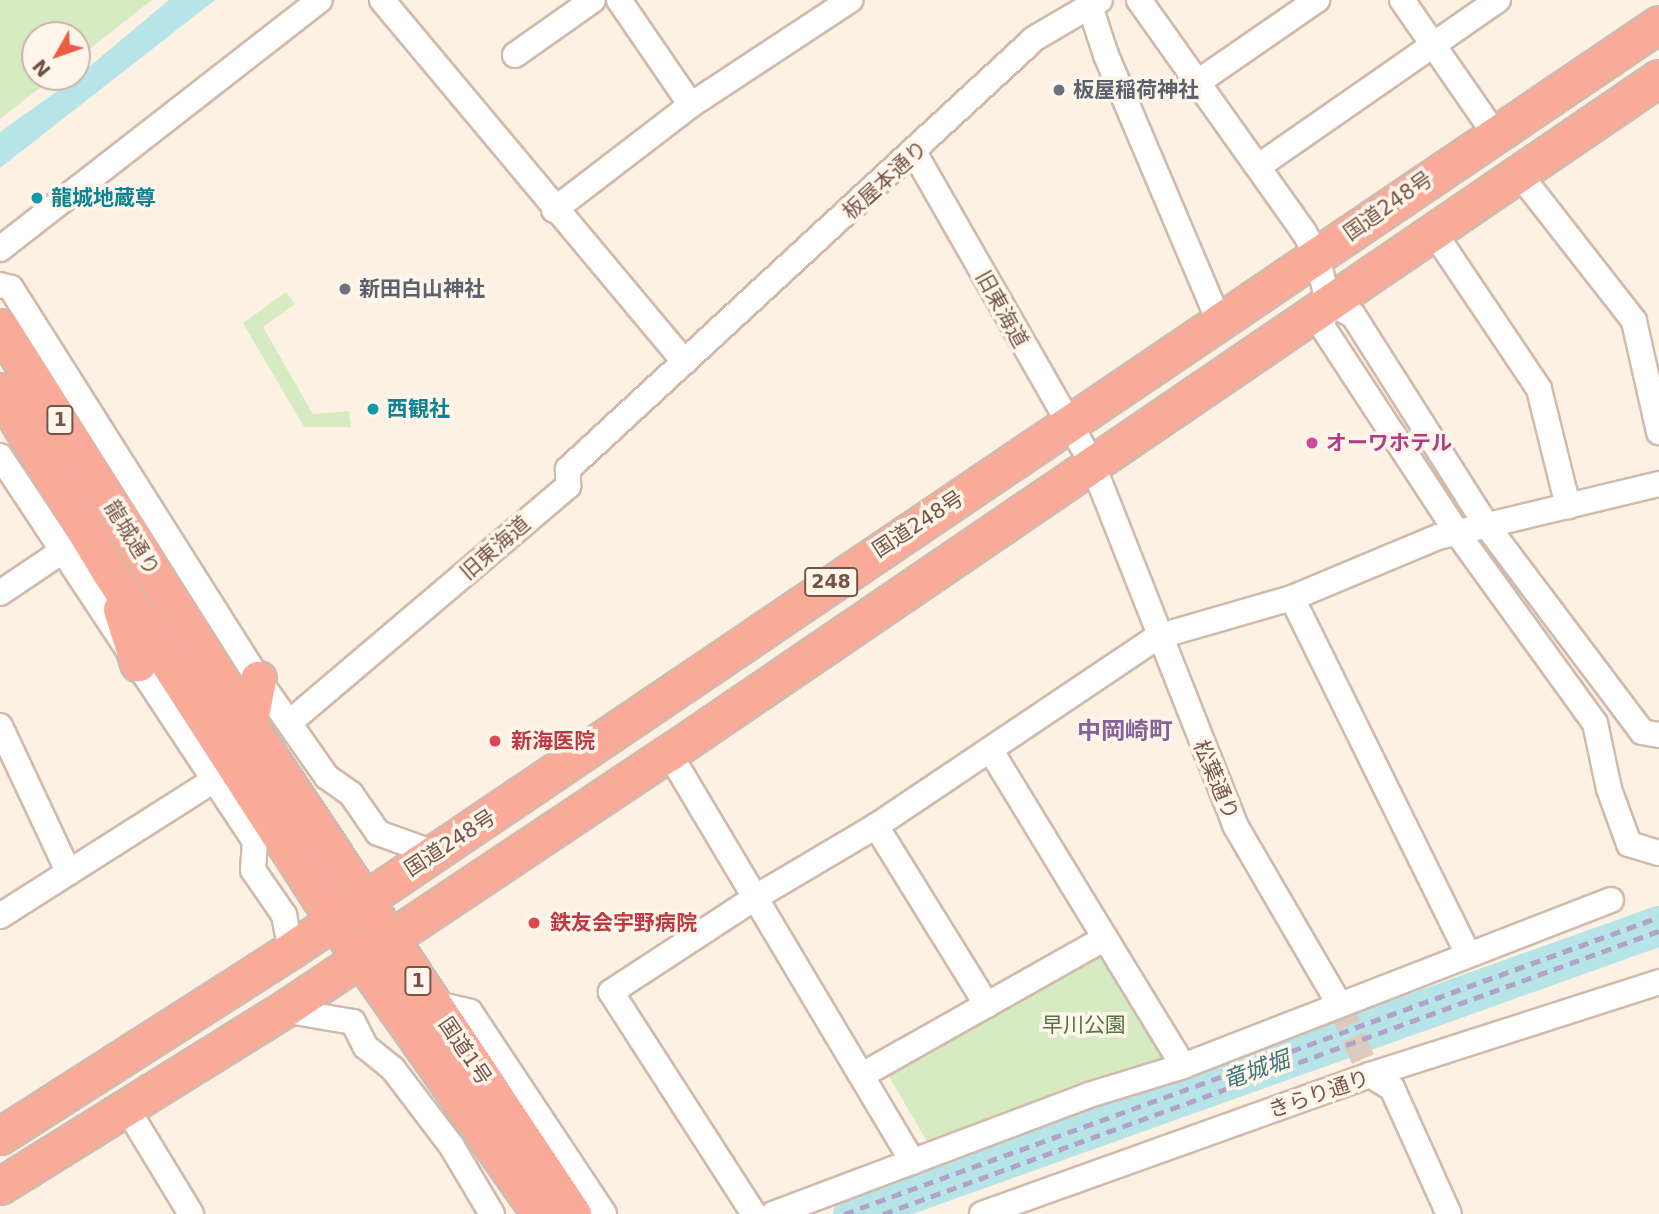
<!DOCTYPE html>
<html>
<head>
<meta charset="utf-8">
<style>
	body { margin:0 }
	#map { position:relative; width:1659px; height:1214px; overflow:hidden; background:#fdf1e4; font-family:"DejaVu Sans","Noto Sans JP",sans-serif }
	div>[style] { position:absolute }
	.green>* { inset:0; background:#d6ebc1 }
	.water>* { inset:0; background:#b7e4e7 }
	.river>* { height:40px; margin:-20px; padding:0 20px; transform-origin:20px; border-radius:20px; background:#b7e4e7 }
	.minor-tunnel>* { height:24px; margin-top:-12px; transform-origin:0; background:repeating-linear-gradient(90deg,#dbcabd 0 24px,transparent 0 36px) }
	.roads { filter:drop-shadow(2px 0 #d1baac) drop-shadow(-2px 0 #d1baac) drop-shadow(0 2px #d1baac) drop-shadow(0 -2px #d1baac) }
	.minor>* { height:24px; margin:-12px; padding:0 12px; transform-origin:12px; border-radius:12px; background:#fff }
	.highway>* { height:35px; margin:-17.5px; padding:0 17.5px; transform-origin:17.5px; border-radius:17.5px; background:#faaa98 }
	.rail>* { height:5px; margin-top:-2.5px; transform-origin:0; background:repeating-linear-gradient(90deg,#b3a2c7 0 10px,transparent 0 17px) }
	.dots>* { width:19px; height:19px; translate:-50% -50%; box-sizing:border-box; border:4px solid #fff5eb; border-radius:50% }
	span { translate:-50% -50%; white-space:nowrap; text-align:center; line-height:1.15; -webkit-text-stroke:7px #fff5eb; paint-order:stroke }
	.shield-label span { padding:2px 5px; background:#fff5eb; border:2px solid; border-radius:5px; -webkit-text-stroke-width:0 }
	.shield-label { font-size:19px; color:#765548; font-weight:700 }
	.worship-label { font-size:21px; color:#5b616d; font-weight:700 }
	.left { translate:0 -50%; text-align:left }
	.street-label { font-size:21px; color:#765548 }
	.culture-label { font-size:21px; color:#0d838f; font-weight:700 }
	.hotel-label { font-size:21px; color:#b23c85; font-weight:700 }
	.health-label { font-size:21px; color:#be3a42; font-weight:700 }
	.park-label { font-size:21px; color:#52773d }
	.water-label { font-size:23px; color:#3b777c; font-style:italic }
	.quarter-label { font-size:24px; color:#83639a; font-weight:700 }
	.north { position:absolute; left:21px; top:21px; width:70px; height:70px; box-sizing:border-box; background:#fff5eb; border:2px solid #c8b5aa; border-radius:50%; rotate:230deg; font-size:19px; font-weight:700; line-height:28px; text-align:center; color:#765548 }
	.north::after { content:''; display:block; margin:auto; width:24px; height:32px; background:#ec5c44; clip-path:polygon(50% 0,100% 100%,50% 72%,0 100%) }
</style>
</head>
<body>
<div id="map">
	<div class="green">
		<div style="clip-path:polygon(0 0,152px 0,77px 59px,77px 35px,35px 35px,35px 77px,54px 77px,0 119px)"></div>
		<div style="clip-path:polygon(286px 292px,295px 304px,263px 327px,313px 414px,349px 411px,351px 427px,304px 427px,243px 323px)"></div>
		<div style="clip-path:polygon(1104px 945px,1172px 1055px,930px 1147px,886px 1071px)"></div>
	</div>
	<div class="water">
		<div style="clip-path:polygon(169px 0,215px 0,0 168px,0 132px,77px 77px)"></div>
	</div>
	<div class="river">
		<div style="left:853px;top:1214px;width:856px;rotate:-19.66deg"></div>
	</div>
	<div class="minor-tunnel">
		<div style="left:1339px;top:1004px;width:77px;rotate:66.4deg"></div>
	</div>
	<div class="roads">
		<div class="minor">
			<div style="left:382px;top:0;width:472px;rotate:50.1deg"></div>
			<div style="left:619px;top:0;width:127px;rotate:55.6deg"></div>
			<div style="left:1088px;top:0;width:58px;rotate:71.9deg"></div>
			<div style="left:1106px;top:55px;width:289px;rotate:67deg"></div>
			<div style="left:1139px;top:0;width:285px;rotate:54.6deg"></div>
			<div style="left:1304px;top:232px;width:26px;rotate:61deg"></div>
			<div style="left:1317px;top:255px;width:49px;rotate:77.1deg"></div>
			<div style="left:1328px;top:303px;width:24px;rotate:105deg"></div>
			<div style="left:1322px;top:326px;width:249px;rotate:56.8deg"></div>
			<div style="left:1458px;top:534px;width:233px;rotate:54.1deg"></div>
			<div style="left:1595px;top:723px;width:67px;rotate:78deg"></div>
			<div style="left:1609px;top:789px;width:59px;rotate:70deg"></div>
			<div style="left:1629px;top:844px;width:31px;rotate:17deg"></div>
			<div style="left:1402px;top:0;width:162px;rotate:55.3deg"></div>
			<div style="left:515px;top:55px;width:95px;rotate:-35.2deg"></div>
			<div style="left:1198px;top:82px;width:145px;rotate:-34.6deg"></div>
			<div style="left:915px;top:154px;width:356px;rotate:60.2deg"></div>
			<div style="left:1092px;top:463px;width:389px;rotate:68.4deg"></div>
			<div style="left:1235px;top:825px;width:207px;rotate:59.8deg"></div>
			<div style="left:1259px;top:166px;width:291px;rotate:-34.8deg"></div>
			<div style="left:1517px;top:171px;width:190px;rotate:52deg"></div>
			<div style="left:1634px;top:321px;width:114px;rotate:77.3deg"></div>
			<div style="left:554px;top:210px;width:173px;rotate:-37.5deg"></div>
			<div style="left:691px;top:105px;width:191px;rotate:-33.4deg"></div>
			<div style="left:1433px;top:231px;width:190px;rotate:56.1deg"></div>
			<div style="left:1539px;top:389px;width:121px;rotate:76.1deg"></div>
			<div style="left:0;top:249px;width:405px;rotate:-37.9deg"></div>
			<div style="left:0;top:285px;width:11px;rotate:15deg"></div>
			<div style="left:11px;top:288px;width:462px;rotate:57.7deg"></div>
			<div style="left:258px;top:679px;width:120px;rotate:54.9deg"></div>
			<div style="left:327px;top:777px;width:29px;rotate:35deg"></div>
			<div style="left:351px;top:794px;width:47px;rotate:55.3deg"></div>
			<div style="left:378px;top:833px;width:59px;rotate:19.7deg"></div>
			<div style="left:1328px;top:303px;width:28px;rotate:26deg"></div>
			<div style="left:1353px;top:315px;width:250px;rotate:57.6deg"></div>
			<div style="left:1487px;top:526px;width:258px;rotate:53deg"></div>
			<div style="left:1642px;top:732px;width:17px;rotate:10deg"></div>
			<div style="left:0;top:456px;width:462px;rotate:56.5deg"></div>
			<div style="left:255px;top:841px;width:29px;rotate:94deg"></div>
			<div style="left:253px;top:870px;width:55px;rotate:55.4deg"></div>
			<div style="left:284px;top:915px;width:36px;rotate:79deg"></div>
			<div style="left:0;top:593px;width:77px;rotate:-33.9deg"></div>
			<div style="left:1292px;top:598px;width:397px;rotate:63.7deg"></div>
			<div style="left:290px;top:722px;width:365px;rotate:-40.3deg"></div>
			<div style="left:568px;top:486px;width:17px;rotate:-90deg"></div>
			<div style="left:568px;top:469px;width:635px;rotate:-42.7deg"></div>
			<div style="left:1035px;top:38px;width:75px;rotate:-30.3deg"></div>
			<div style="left:0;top:726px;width:162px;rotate:64.9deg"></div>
			<div style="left:991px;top:751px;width:369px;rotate:58.6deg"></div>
			<div style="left:669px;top:753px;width:476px;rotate:59.2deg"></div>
			<div style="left:876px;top:826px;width:211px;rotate:58.2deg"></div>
			<div style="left:0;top:916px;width:252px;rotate:-32.4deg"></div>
			<div style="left:432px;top:1003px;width:39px;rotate:13deg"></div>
			<div style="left:470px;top:1012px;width:242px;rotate:56.4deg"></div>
			<div style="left:283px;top:1010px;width:71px;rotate:9.7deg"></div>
			<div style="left:353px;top:1022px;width:28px;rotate:63deg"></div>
			<div style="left:366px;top:1047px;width:35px;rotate:39deg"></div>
			<div style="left:393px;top:1069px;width:96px;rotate:52.7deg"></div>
			<div style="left:451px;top:1145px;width:80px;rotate:59.3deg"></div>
			<div style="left:864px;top:1074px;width:277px;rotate:-29.4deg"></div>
			<div style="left:1370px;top:1075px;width:26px;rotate:31deg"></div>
			<div style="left:1392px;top:1088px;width:138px;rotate:65.7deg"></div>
			<div style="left:126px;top:1107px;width:125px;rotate:58.7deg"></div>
			<div style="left:754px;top:1214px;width:264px;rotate:-122.8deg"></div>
			<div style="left:611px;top:992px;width:173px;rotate:-33.2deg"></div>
			<div style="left:756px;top:897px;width:139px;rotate:-30.6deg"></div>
			<div style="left:876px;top:826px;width:339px;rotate:-33.9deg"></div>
			<div style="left:1157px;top:637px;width:141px;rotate:-16.1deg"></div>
			<div style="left:1292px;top:598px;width:158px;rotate:-22.7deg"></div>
			<div style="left:1438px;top:537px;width:227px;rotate:-13.5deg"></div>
			<div style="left:773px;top:1214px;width:338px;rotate:-20.6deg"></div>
			<div style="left:1089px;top:1095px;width:98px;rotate:-17.1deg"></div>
			<div style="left:1183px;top:1066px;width:459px;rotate:-21.2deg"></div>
			<div style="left:982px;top:1214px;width:412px;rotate:-19.7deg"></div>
			<div style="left:1370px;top:1075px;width:304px;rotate:-17.8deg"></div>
		</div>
		<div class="highway">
			<div style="left:0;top:327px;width:470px;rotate:58deg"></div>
			<div style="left:249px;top:726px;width:586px;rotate:56.42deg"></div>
			<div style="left:0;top:391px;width:210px;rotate:58.8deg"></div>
			<div style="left:109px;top:571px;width:414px;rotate:57.2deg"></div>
			<div style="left:333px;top:919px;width:360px;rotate:54.9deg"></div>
			<div style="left:121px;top:609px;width:57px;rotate:72.5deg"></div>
			<div style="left:249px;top:726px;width:48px;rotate:-79.2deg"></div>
			<div style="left:0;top:1136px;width:345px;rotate:-32.6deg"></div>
			<div style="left:291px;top:950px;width:1652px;rotate:-34.09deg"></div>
			<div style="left:0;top:1186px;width:333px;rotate:-31.9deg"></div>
			<div style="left:283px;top:1010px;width:464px;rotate:-33.7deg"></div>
			<div style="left:669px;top:753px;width:1198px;rotate:-34.29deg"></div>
		</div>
	</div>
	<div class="rail">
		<div style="left:844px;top:1214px;width:867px;rotate:-20.02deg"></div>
		<div style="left:883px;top:1214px;width:826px;rotate:-20.04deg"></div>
	</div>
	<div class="dots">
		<div style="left:1059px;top:90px;background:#6b7280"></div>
		<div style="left:37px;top:198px;background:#0f9aa8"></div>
		<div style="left:345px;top:289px;background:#6b7280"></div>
		<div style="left:373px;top:409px;background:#0f9aa8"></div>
		<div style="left:1312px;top:443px;background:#d1479c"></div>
		<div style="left:495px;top:741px;background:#e0444e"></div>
		<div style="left:534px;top:923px;background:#e0444e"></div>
	</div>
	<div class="shield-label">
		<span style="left:60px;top:420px">1</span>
		<span style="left:831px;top:582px">248</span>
		<span style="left:418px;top:981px">1</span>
	</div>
	<div class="worship-label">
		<span class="left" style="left:1073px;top:90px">板屋稲荷神社</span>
		<span class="left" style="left:359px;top:289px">新田白山神社</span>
	</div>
	<div class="street-label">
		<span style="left:885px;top:180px;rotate:-42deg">板屋本通り</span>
		<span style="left:1388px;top:206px;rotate:-35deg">国道248号</span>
		<span style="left:1002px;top:309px;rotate:61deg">旧東海道</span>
		<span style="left:918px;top:524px;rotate:-33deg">国道248号</span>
		<span style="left:132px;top:538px;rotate:58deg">龍城通り</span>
		<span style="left:495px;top:548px;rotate:-41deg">旧東海道</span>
		<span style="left:1216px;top:780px;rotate:67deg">松葉通り</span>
		<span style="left:450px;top:843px;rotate:-33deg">国道248号</span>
		<span style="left:465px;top:1051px;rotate:56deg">国道1号</span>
		<span style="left:1319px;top:1094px;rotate:-19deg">きらり通り</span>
	</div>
	<div class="culture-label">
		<span class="left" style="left:51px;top:198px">龍城地蔵尊</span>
		<span class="left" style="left:387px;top:409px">西観社</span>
	</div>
	<div class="hotel-label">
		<span class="left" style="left:1326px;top:443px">オーワホテル</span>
	</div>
	<div class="health-label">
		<span class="left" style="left:511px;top:741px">新海医院</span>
		<span class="left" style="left:550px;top:923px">鉄友会宇野病院</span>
	</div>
	<div class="park-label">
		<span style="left:1084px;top:1025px">早川公園</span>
	</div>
	<div class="water-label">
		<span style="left:1256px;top:1070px;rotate:-20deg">竜城堀</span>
	</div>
	<div class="quarter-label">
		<span style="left:1125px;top:732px">中岡崎町</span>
	</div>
	<div class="north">N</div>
</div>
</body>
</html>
